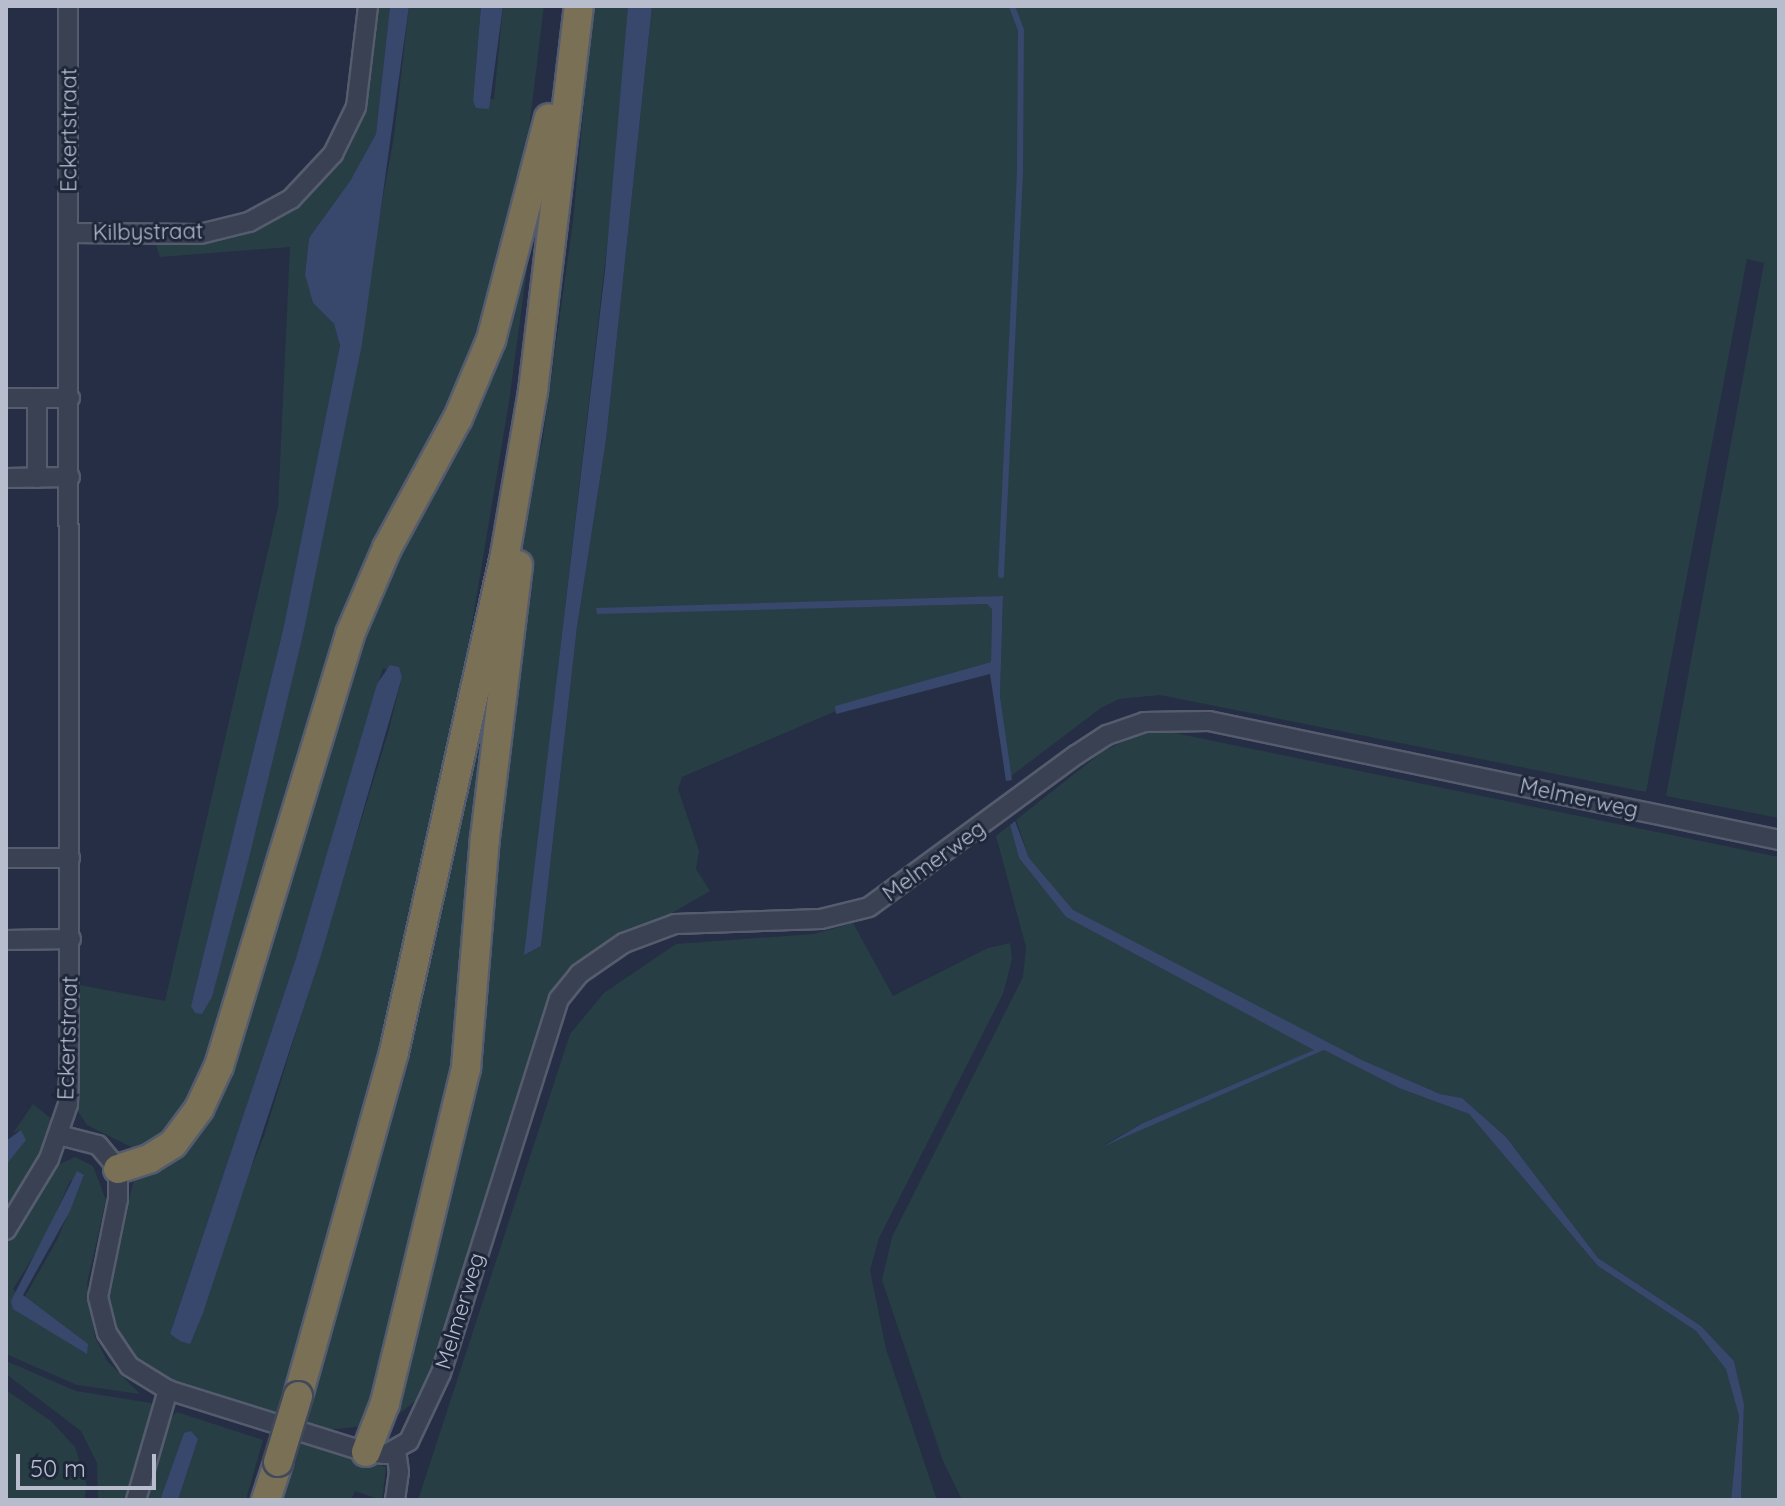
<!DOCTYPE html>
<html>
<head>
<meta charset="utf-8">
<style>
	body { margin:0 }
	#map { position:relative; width:1785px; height:1506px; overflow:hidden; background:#252e44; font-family:Quicksand,sans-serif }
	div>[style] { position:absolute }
	.green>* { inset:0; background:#273e45 }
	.water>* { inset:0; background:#38476c }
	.stream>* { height:6px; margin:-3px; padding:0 3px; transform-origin:3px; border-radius:3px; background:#38476c }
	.roads { filter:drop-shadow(2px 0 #555c6e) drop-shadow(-2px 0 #555c6e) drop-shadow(0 2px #555c6e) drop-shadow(0 -2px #555c6e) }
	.minor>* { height:18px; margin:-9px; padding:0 9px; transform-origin:9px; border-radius:9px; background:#3a4153 }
	.highway>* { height:28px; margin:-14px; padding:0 14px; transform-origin:14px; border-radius:14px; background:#7a7056 }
	.bridges { filter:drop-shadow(2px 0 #41495b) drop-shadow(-2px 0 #41495b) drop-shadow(0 2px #41495b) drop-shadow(0 -2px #41495b) }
	.highway-bridge>* { height:28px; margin:-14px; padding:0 14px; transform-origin:14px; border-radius:14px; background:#7a7056 }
	span { translate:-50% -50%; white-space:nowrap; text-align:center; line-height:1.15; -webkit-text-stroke:6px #1e2639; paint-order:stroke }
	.street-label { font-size:22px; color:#b7bdcd }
	.frame { position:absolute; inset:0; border:8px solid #b7bdcd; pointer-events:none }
	.scale { position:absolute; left:16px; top:1454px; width:140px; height:36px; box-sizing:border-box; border:4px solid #b7bdcd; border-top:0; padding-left:10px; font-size:24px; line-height:28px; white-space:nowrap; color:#b7bdcd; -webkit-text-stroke:6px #1e2639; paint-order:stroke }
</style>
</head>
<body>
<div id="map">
	<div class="green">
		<div style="clip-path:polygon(375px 6px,390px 6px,376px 134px,350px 181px,309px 238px,305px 275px,313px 303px,334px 324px,340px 344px,283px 630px,191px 1006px,212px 997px,303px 635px,394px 136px,409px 6px,481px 6px,473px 101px,494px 99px,503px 6px,544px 6px,522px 186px,464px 389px,380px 540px,228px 1020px,182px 1126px,137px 1150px,87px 1125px,77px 1110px,79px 985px,165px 1001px,278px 507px,290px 247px,160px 257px,156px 245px,228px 239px,295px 207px,319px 184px,346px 155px,363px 118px)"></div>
		<div style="clip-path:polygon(593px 6px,628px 6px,618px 151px,525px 954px,541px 946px,577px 627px,606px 440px,652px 6px,1779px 6px,1779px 818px,1666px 796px,1764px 263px,1747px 259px,1646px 792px,1160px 695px,1119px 699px,1101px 708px,1011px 776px,1000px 696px,1003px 596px,597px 613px,987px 604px,992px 608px,991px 662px,836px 706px,836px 711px,682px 777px,678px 789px,699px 851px,696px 869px,710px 891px,570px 972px,540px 1022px,426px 1392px,387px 1424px,326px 1430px,303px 1423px,514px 539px,542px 444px,573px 221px)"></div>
		<div style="clip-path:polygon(evenodd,537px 194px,509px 402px,456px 720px,385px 1039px,276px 1415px,165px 1380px,137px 1363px,118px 1340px,108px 1288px,135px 1175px,182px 1147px,384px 562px,537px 194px,383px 668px,402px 677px,388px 733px,264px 1136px,180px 1341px,170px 1334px,296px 958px,383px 668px)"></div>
		<div style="clip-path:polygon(1165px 731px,1779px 857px,1779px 1500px,1741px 1500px,1744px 1404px,1734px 1361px,1701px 1326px,1598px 1258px,1506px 1137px,1462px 1098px,1440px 1094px,1362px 1060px,1152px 955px,1072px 910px,1029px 858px,1016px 820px,1102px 752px,1138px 734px)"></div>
		<div style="clip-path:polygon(1010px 825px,1019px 858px,1066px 917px,1315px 1050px,1143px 1123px,1102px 1146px,1324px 1050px,1399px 1088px,1469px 1114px,1598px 1266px,1696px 1331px,1727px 1369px,1739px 1416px,1731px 1500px,962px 1500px,943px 1461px,882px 1280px,892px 1237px,1023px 977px,1026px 947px,996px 836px)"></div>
		<div style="clip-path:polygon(853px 923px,893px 996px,988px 948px,1010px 943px,1012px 959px,1003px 994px,879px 1238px,870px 1270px,886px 1349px,937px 1500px,418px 1500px,570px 1034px,604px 993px,676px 944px,814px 934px)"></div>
		<div style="clip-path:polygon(33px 1104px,54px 1121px,37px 1168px,6px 1216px,6px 1165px,21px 1130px,13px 1133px)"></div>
		<div style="clip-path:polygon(evenodd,75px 1157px,93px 1166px,106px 1200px,87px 1283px,95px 1337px,107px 1361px,140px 1394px,77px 1385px,6px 1354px,6px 1245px,60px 1164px,75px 1157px,84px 1176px,57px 1240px,23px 1300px,13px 1289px,45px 1238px,70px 1181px,84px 1176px)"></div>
		<div style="clip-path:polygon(6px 1361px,76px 1391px,151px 1403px,154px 1409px,129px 1500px,98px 1500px,97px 1463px,81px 1431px,6px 1374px)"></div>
		<div style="clip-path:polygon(6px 1390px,51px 1421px,75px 1447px,87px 1485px,84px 1500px,6px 1500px)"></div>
		<div style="clip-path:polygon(177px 1412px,263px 1440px,246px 1500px,178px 1500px,198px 1439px,184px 1434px,160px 1500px,140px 1500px,168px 1420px)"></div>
		<div style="clip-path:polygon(298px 1442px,386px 1467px,382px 1500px,355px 1491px,351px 1500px,279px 1500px)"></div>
	</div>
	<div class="water">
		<div style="clip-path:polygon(390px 6px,409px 6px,362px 344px,303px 635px,249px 858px,212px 997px,202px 1014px,195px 1013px,191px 1006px,283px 630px,340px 345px,334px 324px,313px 303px,305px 275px,309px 238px,350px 181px,376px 134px)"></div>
		<div style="clip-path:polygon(481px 6px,503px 6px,489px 109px,476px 108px,473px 101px)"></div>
		<div style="clip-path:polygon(628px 6px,652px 6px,606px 440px,577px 627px,541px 946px,524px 955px,605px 271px)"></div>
		<div style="clip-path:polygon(1003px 596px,1000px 696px,1012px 780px,1006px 781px,990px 674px,836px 714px,835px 706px,991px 662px,992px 609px,987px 604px,597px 614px,596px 608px)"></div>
		<div style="clip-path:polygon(390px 665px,399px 667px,402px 677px,322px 952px,203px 1313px,190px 1344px,180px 1341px,170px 1334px,296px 958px,377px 684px)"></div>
		<div style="clip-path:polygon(1015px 821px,1029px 858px,1073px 910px,1362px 1060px,1440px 1094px,1462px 1098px,1506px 1137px,1598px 1258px,1701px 1326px,1734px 1361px,1744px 1404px,1741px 1500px,1731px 1500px,1739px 1416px,1726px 1369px,1696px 1331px,1598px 1266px,1469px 1114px,1399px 1088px,1324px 1050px,1102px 1147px,1143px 1123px,1314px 1050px,1066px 917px,1019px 858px,1010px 825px)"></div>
		<div style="clip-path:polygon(21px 1130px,26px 1140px,6px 1165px,6px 1141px)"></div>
		<div style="clip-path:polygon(77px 1171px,84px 1175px,70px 1211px,23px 1295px,88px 1344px,87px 1354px,13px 1309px,11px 1301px)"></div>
		<div style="clip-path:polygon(191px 1431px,198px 1439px,178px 1500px,160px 1500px,184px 1433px)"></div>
	</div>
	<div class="stream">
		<div style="left:1001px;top:575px;width:406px;rotate:-87.3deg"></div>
		<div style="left:1020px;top:169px;width:139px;rotate:-89.6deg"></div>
		<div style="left:1021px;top:30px;width:26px;rotate:-111deg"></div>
	</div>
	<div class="roads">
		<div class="minor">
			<div style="left:70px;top:233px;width:130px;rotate:0.4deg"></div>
			<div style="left:200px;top:234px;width:50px;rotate:-13.8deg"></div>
			<div style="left:249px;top:222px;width:48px;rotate:-28.7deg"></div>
			<div style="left:291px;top:199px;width:62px;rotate:-47deg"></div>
			<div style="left:333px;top:154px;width:52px;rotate:-63.9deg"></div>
			<div style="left:356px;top:107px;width:102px;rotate:-83.2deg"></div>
			<div style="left:6px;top:398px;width:64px"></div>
			<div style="left:37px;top:398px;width:80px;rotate:90deg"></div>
			<div style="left:6px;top:478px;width:64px;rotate:-0.9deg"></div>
			<div style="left:6px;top:858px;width:64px"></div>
			<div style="left:6px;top:940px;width:65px;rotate:-0.9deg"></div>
			<div style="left:59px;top:1135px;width:40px;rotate:14.4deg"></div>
			<div style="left:98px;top:1145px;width:31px;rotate:50deg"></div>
			<div style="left:118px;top:1169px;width:30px;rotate:90deg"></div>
			<div style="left:118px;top:1199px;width:100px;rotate:101.5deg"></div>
			<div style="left:98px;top:1297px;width:37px;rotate:76deg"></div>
			<div style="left:107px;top:1333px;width:40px;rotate:56deg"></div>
			<div style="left:129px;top:1366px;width:46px;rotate:31.6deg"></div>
			<div style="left:168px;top:1390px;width:207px;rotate:17.4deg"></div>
			<div style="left:366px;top:1452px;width:20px;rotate:6deg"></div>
			<div style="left:386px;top:1454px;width:26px;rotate:-29deg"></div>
			<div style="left:409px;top:1441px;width:75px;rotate:-64.8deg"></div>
			<div style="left:441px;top:1373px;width:392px;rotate:-72.5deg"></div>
			<div style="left:559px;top:999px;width:32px;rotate:-51deg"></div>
			<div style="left:579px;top:974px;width:55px;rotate:-34.6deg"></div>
			<div style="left:624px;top:943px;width:54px;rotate:-20.4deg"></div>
			<div style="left:675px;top:924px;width:146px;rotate:-2deg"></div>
			<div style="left:821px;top:919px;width:49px;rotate:-14deg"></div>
			<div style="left:869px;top:907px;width:257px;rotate:-36.3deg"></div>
			<div style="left:1076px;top:755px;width:37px;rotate:-33deg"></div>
			<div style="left:1107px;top:735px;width:39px;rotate:-19deg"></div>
			<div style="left:1144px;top:722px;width:65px;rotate:-0.9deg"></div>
			<div style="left:1209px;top:721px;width:582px;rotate:11.79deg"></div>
			<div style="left:6px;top:1230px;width:83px;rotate:-58.8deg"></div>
			<div style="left:49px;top:1159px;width:58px;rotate:-70.9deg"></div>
			<div style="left:68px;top:1104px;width:25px;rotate:-88deg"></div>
			<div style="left:69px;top:1079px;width:1073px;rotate:-90.05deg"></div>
			<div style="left:136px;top:1500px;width:115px;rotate:-73.8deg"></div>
			<div style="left:395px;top:1500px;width:28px;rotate:-82deg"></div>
			<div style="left:399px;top:1472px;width:21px;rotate:-98deg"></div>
		</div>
		<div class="highway">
			<div style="left:118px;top:1169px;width:33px;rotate:-18deg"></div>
			<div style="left:149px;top:1159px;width:28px;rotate:-32deg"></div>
			<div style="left:173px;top:1144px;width:44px;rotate:-53.4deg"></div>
			<div style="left:199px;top:1109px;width:47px;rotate:-65.1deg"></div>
			<div style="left:219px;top:1066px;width:451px;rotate:-73.1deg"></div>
			<div style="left:350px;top:634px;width:94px;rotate:-66.7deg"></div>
			<div style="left:387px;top:548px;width:148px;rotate:-61.4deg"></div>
			<div style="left:458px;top:418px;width:85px;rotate:-67.1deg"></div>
			<div style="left:491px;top:340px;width:229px;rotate:-75.4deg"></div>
			<div style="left:298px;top:1396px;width:357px;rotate:-74.4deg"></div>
			<div style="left:394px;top:1052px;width:509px;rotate:-77.41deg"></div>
			<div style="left:505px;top:555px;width:166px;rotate:-80.3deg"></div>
			<div style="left:533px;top:391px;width:388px;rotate:-83.2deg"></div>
			<div style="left:366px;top:1452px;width:53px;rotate:-68.8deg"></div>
			<div style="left:385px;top:1403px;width:345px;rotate:-76.4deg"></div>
			<div style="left:466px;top:1068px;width:231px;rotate:-85.3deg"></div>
			<div style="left:485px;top:838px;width:275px;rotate:-83.1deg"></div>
			<div style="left:266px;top:1500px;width:40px;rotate:-72deg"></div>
		</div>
	</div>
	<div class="bridges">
		<div class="highway-bridge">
			<div style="left:278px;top:1462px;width:69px;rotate:-73.1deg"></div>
		</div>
	</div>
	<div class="street-label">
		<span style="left:69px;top:130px;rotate:-90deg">Eckertstraat</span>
		<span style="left:148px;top:232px;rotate:-1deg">Kilbystraat</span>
		<span style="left:1579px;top:798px;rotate:12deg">Melmerweg</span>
		<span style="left:934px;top:861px;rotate:-36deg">Melmerweg</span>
		<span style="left:68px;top:1038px;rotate:-88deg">Eckertstraat</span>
		<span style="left:460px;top:1311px;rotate:-73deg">Melmerweg</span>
	</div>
	<div class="frame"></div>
	<div class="scale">50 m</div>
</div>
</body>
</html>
